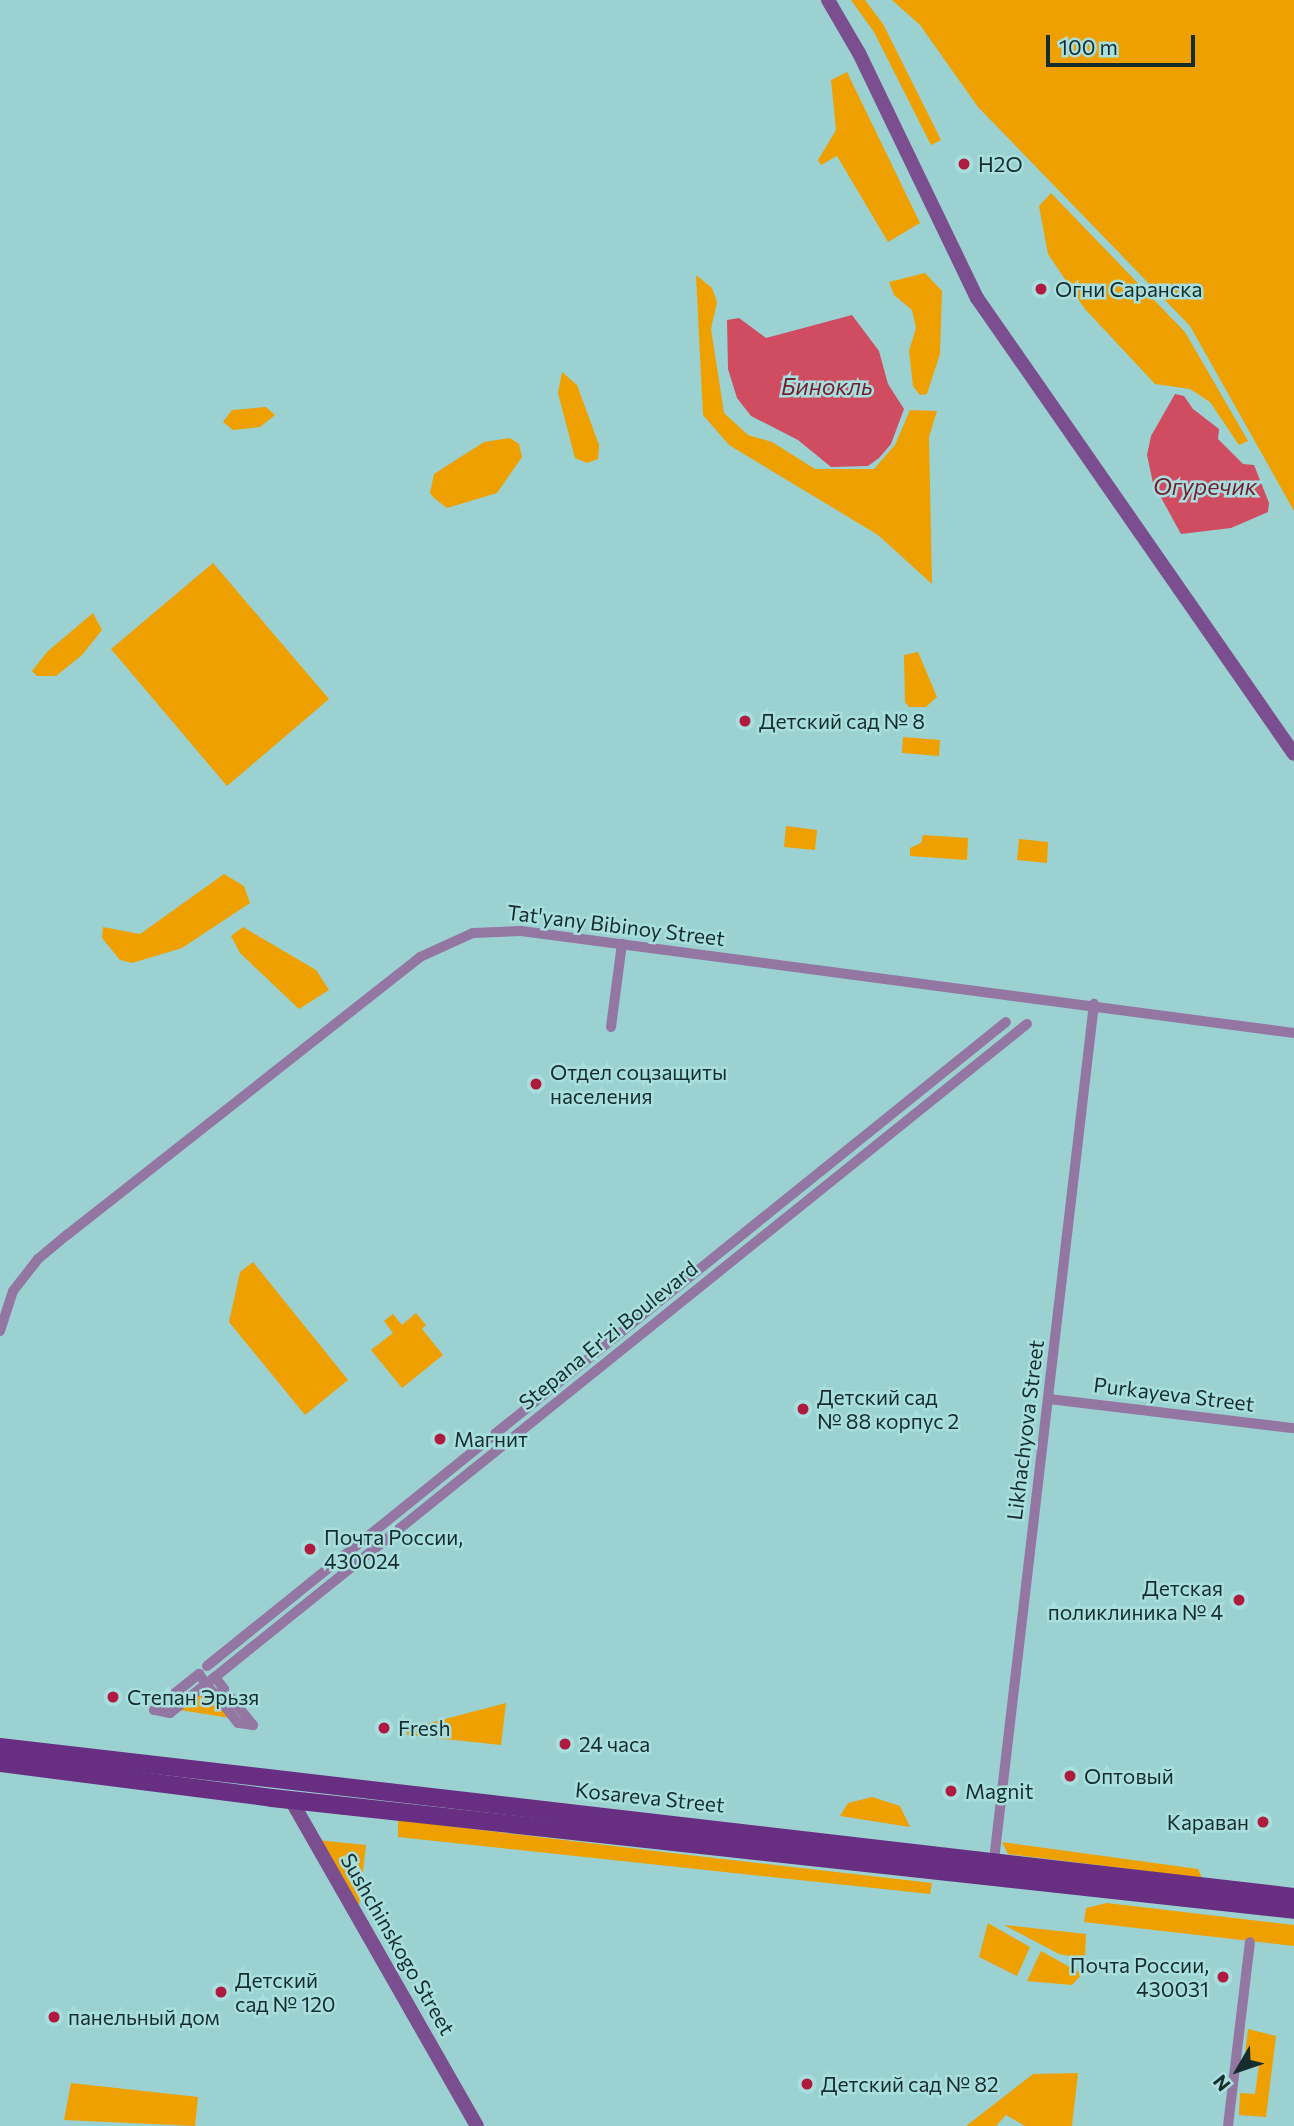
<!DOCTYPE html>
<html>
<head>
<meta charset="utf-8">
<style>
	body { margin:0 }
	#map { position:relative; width:1294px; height:2126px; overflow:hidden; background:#9bd2d1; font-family:Commissioner,sans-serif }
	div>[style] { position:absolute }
	.green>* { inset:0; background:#eda000 }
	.water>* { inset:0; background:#d04c60 }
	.street>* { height:10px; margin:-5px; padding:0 5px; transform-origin:5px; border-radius:5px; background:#9476a3 }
	.secondary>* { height:14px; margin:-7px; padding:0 7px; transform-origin:7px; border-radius:7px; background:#7b4e90 }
	.primary>* { height:18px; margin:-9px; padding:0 9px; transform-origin:9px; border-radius:9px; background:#682e81 }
	.dots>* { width:19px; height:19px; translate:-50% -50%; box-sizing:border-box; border:4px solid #a8dfde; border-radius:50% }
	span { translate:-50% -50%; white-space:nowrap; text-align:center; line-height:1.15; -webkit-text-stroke:5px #a8dfde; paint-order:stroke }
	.poi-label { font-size:21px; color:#172d2d }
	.left { translate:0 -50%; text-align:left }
	.right { translate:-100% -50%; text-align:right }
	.street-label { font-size:21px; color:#172d2d }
	.water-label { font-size:23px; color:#741f2e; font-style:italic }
	.north { position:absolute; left:1203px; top:2035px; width:70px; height:70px; -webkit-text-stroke:5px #a8dfde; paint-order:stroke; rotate:231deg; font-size:19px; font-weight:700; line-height:28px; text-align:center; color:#172d2d }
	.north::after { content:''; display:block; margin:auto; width:24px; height:32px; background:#172d2d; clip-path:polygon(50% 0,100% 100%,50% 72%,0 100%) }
	.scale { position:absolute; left:1046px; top:35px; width:149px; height:32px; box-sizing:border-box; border:4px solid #172d2d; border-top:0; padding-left:9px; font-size:21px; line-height:24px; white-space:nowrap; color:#172d2d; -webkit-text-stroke:5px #a8dfde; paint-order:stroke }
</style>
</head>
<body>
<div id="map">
	<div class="green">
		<div style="clip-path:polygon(851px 0,865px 0,883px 24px,941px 140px,931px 145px,874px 32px)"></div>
		<div style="clip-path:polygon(892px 0,1294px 0,1294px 511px,1190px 326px,978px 107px,920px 25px)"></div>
		<div style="clip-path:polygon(847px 72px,920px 223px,888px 242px,837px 156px,821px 165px,818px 160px,836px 130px,831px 80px)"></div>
		<div style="clip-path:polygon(1051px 193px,1185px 332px,1248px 441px,1239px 445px,1210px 402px,1190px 389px,1155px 384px,1085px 309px,1048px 254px,1039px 206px)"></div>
		<div style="clip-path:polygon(925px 273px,942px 291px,940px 354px,927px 394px,920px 395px,913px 386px,909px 351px,916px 328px,912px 310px,894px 295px,889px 282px)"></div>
		<div style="clip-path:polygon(696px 275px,712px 288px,717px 302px,711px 329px,724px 413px,748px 435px,772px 442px,815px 469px,874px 469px,895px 445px,910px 410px,937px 411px,929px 437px,932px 584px,878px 535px,729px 445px,703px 415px)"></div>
		<div style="clip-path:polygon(562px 372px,577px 385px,599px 445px,598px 459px,587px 463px,575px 458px,558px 393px)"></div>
		<div style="clip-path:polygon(266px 407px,275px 415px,260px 427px,233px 430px,223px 422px,232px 410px)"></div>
		<div style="clip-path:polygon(510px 438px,519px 444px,522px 457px,497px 493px,447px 508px,434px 498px,430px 493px,434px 474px,484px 442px)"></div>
		<div style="clip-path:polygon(213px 563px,329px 699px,227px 786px,111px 649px)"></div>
		<div style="clip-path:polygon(93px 613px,102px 630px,82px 655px,56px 676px,37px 676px,32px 671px,47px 652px)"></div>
		<div style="clip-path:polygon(918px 652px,937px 697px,926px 707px,909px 707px,905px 702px,904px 655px)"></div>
		<div style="clip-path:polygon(903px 737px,940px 740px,939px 756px,902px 753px)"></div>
		<div style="clip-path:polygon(786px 826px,817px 830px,815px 850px,784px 847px)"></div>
		<div style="clip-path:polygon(923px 835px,968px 838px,967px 860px,910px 856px,910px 848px,921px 843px)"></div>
		<div style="clip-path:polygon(1019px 839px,1048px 842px,1047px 863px,1017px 860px)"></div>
		<div style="clip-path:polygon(224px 874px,244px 886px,250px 903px,182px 948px,132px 963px,120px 960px,102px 938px,103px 927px,140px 934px)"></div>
		<div style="clip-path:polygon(243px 927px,316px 970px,329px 990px,299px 1009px,240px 953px,231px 936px)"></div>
		<div style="clip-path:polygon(253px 1262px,348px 1380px,305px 1415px,229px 1322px,240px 1272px)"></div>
		<div style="clip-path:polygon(416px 1313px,426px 1325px,422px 1329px,443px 1355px,402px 1388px,371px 1350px,393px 1333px,384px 1321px,393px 1314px,402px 1325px)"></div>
		<div style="clip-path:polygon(206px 1689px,230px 1718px,180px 1710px)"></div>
		<div style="clip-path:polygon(506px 1703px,501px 1745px,407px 1735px,407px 1729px)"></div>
		<div style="clip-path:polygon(872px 1797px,900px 1806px,910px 1827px,840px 1816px,848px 1803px)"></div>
		<div style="clip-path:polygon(398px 1820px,697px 1856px,932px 1883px,930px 1894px,398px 1837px)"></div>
		<div style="clip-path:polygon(316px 1840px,366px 1845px,358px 1914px)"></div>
		<div style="clip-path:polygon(1002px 1842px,1198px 1869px,1202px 1878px,1008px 1854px)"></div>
		<div style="clip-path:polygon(1107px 1903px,1294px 1925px,1294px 1946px,1084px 1922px,1086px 1908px)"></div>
		<div style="clip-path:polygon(988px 1923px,1030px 1947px,1017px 1976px,979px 1957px)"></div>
		<div style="clip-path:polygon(1004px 1925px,1086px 1934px,1085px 1959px,1059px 1954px)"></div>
		<div style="clip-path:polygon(1041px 1951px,1082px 1974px,1072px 1985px,1027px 1981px)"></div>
		<div style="clip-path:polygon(1248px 2029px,1276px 2036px,1266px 2117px,1239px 2115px,1240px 2093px,1255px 2094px,1259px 2065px,1244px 2063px)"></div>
		<div style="clip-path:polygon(1078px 2073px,1072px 2126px,1025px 2126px,1006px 2115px,996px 2126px,966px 2126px,1033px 2074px)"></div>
		<div style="clip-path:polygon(71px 2083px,198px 2097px,195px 2126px,64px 2120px)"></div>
	</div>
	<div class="water">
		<div style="clip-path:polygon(852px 315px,879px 351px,888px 384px,904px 409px,891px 444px,879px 458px,868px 466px,831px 467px,798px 440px,751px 416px,737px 398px,728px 369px,727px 320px,739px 318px,766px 338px)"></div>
		<div style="clip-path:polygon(1175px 394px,1184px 396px,1193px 409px,1219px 429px,1218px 439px,1243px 464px,1254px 465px,1269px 503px,1268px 512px,1231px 528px,1181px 534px,1153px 483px,1147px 455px,1151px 436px)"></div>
	</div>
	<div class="street">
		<div style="left:611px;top:1027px;width:84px;rotate:-82.5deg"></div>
		<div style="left:0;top:1331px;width:42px;rotate:-72deg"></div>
		<div style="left:13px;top:1291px;width:41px;rotate:-52deg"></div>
		<div style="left:38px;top:1259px;width:38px;rotate:-40deg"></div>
		<div style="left:67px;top:1235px;width:449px;rotate:-38.2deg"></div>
		<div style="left:420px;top:957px;width:58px;rotate:-24.4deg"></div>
		<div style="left:473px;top:933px;width:48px;rotate:-2.4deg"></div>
		<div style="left:521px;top:931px;width:780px;rotate:7.52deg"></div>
		<div style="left:1049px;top:1399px;width:247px;rotate:6.8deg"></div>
		<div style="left:207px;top:1666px;width:1026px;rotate:-38.87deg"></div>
		<div style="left:199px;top:1674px;width:12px;rotate:55deg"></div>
		<div style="left:206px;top:1684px;width:46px;rotate:141.1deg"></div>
		<div style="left:170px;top:1713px;width:16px;rotate:-169deg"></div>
		<div style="left:154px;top:1710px;width:58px;rotate:-38.7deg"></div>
		<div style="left:215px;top:1677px;width:1042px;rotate:-38.81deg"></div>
		<div style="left:215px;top:1677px;width:15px;rotate:53deg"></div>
		<div style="left:224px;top:1689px;width:11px;rotate:139deg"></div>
		<div style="left:216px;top:1696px;width:16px;rotate:-130deg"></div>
		<div style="left:206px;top:1684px;width:11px;rotate:-38deg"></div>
		<div style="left:231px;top:1698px;width:35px;rotate:51deg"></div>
		<div style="left:253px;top:1725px;width:15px;rotate:-172deg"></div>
		<div style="left:238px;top:1723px;width:24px;rotate:-128deg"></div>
		<div style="left:223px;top:1704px;width:10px;rotate:-37deg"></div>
		<div style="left:994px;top:1860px;width:862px;rotate:-83.34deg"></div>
		<div style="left:1228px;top:2126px;width:185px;rotate:-83.2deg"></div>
	</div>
	<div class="secondary">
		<div style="left:828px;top:0;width:61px;rotate:59.7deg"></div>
		<div style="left:859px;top:53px;width:272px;rotate:64.3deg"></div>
		<div style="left:977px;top:298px;width:555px;rotate:55.19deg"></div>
		<div style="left:291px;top:1800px;width:375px;rotate:60.3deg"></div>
	</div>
	<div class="primary">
		<div style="left:0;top:1747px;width:1303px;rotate:6.61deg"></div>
		<div style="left:0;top:1763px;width:274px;rotate:7.3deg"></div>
		<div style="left:272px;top:1798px;width:1028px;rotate:6.25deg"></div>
	</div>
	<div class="dots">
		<div style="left:964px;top:164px;background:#af1b3f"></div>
		<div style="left:1041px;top:289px;background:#af1b3f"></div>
		<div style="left:745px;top:721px;background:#af1b3f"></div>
		<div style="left:536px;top:1084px;background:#af1b3f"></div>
		<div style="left:803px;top:1409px;background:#af1b3f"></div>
		<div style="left:440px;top:1439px;background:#af1b3f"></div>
		<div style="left:310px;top:1549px;background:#af1b3f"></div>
		<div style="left:1239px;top:1600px;background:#af1b3f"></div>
		<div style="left:113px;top:1697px;background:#af1b3f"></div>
		<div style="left:384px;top:1728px;background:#af1b3f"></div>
		<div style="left:565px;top:1744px;background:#af1b3f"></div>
		<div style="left:1070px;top:1776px;background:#af1b3f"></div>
		<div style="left:951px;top:1791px;background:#af1b3f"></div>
		<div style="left:1263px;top:1822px;background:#af1b3f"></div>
		<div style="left:1223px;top:1977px;background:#af1b3f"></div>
		<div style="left:221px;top:1992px;background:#af1b3f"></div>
		<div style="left:54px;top:2017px;background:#af1b3f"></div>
		<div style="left:807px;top:2084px;background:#af1b3f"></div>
	</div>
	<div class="poi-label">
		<span class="left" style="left:978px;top:164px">H2O</span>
		<span class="left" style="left:1055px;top:289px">Огни Саранска</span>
		<span class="left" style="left:759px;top:721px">Детский сад № 8</span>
		<span class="left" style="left:550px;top:1084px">Отдел соцзащиты<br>населения</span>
		<span class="left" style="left:817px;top:1409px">Детский сад<br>№ 88 корпус 2</span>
		<span class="left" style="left:454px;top:1439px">Магнит</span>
		<span class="left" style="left:324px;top:1549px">Почта России,<br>430024</span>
		<span class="right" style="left:1223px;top:1600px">Детская<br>поликлиника № 4</span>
		<span class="left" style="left:127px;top:1697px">Степан Эрьзя</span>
		<span class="left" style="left:398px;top:1728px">Fresh</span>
		<span class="left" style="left:579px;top:1744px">24 часа</span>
		<span class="left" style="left:1084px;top:1776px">Оптовый</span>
		<span class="left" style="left:965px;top:1791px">Magnit</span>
		<span class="right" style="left:1249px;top:1822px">Караван</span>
		<span class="right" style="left:1209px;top:1977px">Почта России,<br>430031</span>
		<span class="left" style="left:235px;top:1992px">Детский<br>сад № 120</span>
		<span class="left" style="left:68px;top:2017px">панельный дом</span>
		<span class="left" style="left:821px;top:2084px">Детский сад № 82</span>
	</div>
	<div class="street-label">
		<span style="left:616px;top:925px;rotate:7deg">Tat'yany Bibinoy Street</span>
		<span style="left:608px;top:1335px;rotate:-39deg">Stepana Er'zi Boulevard</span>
		<span style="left:1174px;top:1394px;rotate:7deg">Purkayeva Street</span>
		<span style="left:1025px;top:1430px;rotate:-83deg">Likhachyova Street</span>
		<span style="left:650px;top:1797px;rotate:6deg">Kosareva Street</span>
		<span style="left:398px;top:1944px;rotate:60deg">Sushchinskogo Street</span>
	</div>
	<div class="water-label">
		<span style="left:827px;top:386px">Бинокль</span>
		<span style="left:1205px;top:486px">Огуречик</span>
	</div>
	<div class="north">N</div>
	<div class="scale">100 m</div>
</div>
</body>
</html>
